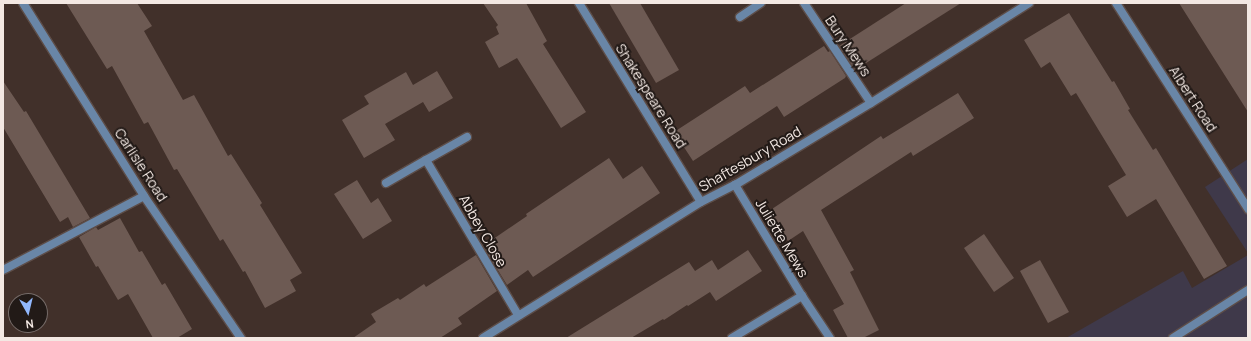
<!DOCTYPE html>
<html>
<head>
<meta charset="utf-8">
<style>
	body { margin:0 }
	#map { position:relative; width:1251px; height:341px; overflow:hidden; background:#41302a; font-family:Manrope,sans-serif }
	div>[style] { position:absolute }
	.industrial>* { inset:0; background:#3f394a }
	.building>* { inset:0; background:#6d5a53 }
	.roads { filter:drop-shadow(1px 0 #5d4d48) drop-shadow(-1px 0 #5d4d48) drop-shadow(0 1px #5d4d48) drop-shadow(0 -1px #5d4d48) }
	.service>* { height:8px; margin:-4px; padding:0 4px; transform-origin:4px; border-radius:4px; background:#6986a7 }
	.minor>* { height:8px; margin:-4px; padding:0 4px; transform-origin:4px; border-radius:4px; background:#6986a7 }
	.tertiary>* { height:8px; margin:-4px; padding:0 4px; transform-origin:4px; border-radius:4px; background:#6986a7 }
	span { translate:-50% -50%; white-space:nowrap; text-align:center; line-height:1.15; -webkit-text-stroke:4px #221a17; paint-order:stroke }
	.street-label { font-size:14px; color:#f3e8e3 }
	.frame { position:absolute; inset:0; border:4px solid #f3e8e3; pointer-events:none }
	.north { position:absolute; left:8px; top:293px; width:40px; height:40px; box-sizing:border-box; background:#221a17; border:1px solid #766c69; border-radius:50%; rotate:172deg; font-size:11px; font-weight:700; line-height:16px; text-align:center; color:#f3e8e3 }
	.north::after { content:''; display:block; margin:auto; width:14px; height:18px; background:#91b8fd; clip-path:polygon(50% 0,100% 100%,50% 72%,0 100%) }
</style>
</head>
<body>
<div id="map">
	<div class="industrial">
		<div style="clip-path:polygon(1248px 159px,1248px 253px,1205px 187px)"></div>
		<div style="clip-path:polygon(1248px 255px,1248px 338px,1066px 338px,1183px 271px,1192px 288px)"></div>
	</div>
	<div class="building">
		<div style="clip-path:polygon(66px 3px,137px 3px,152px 26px,144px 31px,183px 100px,194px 95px,228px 156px,231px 154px,262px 203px,260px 205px,302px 273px,290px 280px,296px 291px,265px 308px,245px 271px,243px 272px,223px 239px,220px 241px,177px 169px,174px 170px,148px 122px,144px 124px,112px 66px,107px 69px)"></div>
		<div style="clip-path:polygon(483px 3px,526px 3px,547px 41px,543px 44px,586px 112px,561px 128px,517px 58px,499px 68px,485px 42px,499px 34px,496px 27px,498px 25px)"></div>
		<div style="clip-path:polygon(609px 3px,640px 3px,679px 70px,656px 83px)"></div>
		<div style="clip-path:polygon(906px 3px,961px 3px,855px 70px,839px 46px)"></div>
		<div style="clip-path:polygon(1179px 3px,1248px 3px,1248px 112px,1217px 63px)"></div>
		<div style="clip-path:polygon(1069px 13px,1112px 82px,1114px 81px,1130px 109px,1128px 110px,1153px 150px,1156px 148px,1227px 266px,1204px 279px,1156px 199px,1127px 217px,1108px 186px,1126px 175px,1076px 93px,1071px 96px,1050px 62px,1041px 68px,1024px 40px)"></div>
		<div style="clip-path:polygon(824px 46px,828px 52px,830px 51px,846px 76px,845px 78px,784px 117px,777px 106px,693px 161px,674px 132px,745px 86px,750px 93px)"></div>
		<div style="clip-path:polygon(437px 71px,453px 98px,429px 112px,423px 102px,385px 124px,395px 140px,364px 158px,342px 120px,369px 104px,364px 96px,406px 72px,413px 85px)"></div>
		<div style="clip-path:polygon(3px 81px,24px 112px,26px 111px,90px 218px,73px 227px,68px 217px,60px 222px,3px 127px)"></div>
		<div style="clip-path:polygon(958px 93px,974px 118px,913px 156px,911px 152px,821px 210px,854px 270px,850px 272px,879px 330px,863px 338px,848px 338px,833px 310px,844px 304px,803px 231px,788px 241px,769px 211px,881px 136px,883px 139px)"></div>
		<div style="clip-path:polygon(609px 158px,623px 179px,642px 166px,660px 193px,533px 277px,528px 270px,507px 285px,485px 249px,488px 247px,486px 244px,527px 216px,526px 214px)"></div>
		<div style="clip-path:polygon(357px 180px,371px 203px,378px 198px,392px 221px,363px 239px,334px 194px)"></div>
		<div style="clip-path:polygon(120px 218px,139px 252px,142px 251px,162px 285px,165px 283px,192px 329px,177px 338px,153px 338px,128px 294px,118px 300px,98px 266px,96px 267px,79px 237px,96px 227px,98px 230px)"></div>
		<div style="clip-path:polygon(984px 234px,1014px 278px,994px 292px,964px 248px)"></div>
		<div style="clip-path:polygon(748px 250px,762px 271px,716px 301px,710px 292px,688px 306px,687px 305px,664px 320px,663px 319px,631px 338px,566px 338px,689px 262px,695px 271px,712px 260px,718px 270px)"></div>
		<div style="clip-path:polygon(476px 255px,497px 291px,458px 318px,462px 324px,440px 338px,353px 338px,376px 322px,371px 314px,398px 298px,400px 300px,424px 284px,426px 287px)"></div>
		<div style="clip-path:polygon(1040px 260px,1069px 312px,1048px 323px,1020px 271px)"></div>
	</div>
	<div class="roads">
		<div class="service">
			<div style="left:804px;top:3px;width:120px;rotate:56.2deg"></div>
			<div style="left:740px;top:17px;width:25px;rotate:-34deg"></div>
			<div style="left:3px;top:270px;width:159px;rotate:-27.7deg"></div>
			<div style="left:1173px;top:338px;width:89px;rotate:-32.6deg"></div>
		</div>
		<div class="minor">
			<div style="left:23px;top:3px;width:228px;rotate:57.9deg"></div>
			<div style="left:144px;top:196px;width:172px;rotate:55.7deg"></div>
			<div style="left:579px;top:3px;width:233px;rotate:58.5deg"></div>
			<div style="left:426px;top:160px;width:47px;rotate:-29.3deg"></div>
			<div style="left:386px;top:183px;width:46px;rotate:-29.9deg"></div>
			<div style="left:426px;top:160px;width:180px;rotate:59.3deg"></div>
			<div style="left:802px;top:296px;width:50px;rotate:56.3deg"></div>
			<div style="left:483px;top:338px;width:257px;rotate:-32deg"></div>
			<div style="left:701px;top:202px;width:38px;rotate:-27deg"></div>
			<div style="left:735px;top:185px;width:159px;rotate:-31.1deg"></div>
			<div style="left:871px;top:103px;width:187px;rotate:-32.3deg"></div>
			<div style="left:732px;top:338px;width:82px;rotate:-31deg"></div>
			<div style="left:802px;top:296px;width:130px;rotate:-121.1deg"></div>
		</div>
		<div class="tertiary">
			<div style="left:1116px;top:3px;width:245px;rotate:57.3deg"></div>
		</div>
	</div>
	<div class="street-label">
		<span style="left:848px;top:46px;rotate:56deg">Bury Mews</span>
		<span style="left:651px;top:96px;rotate:58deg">Shakespeare Road</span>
		<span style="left:1193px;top:99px;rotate:57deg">Albert Road</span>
		<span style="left:750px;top:159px;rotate:-30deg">Shaftesbury Road</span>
		<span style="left:141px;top:165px;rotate:57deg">Carlisle Road</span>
		<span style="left:483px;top:231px;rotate:60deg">Abbey Close</span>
		<span style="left:782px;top:238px;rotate:59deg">Juliette Mews</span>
	</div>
	<div class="frame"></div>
	<div class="north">N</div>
</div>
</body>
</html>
